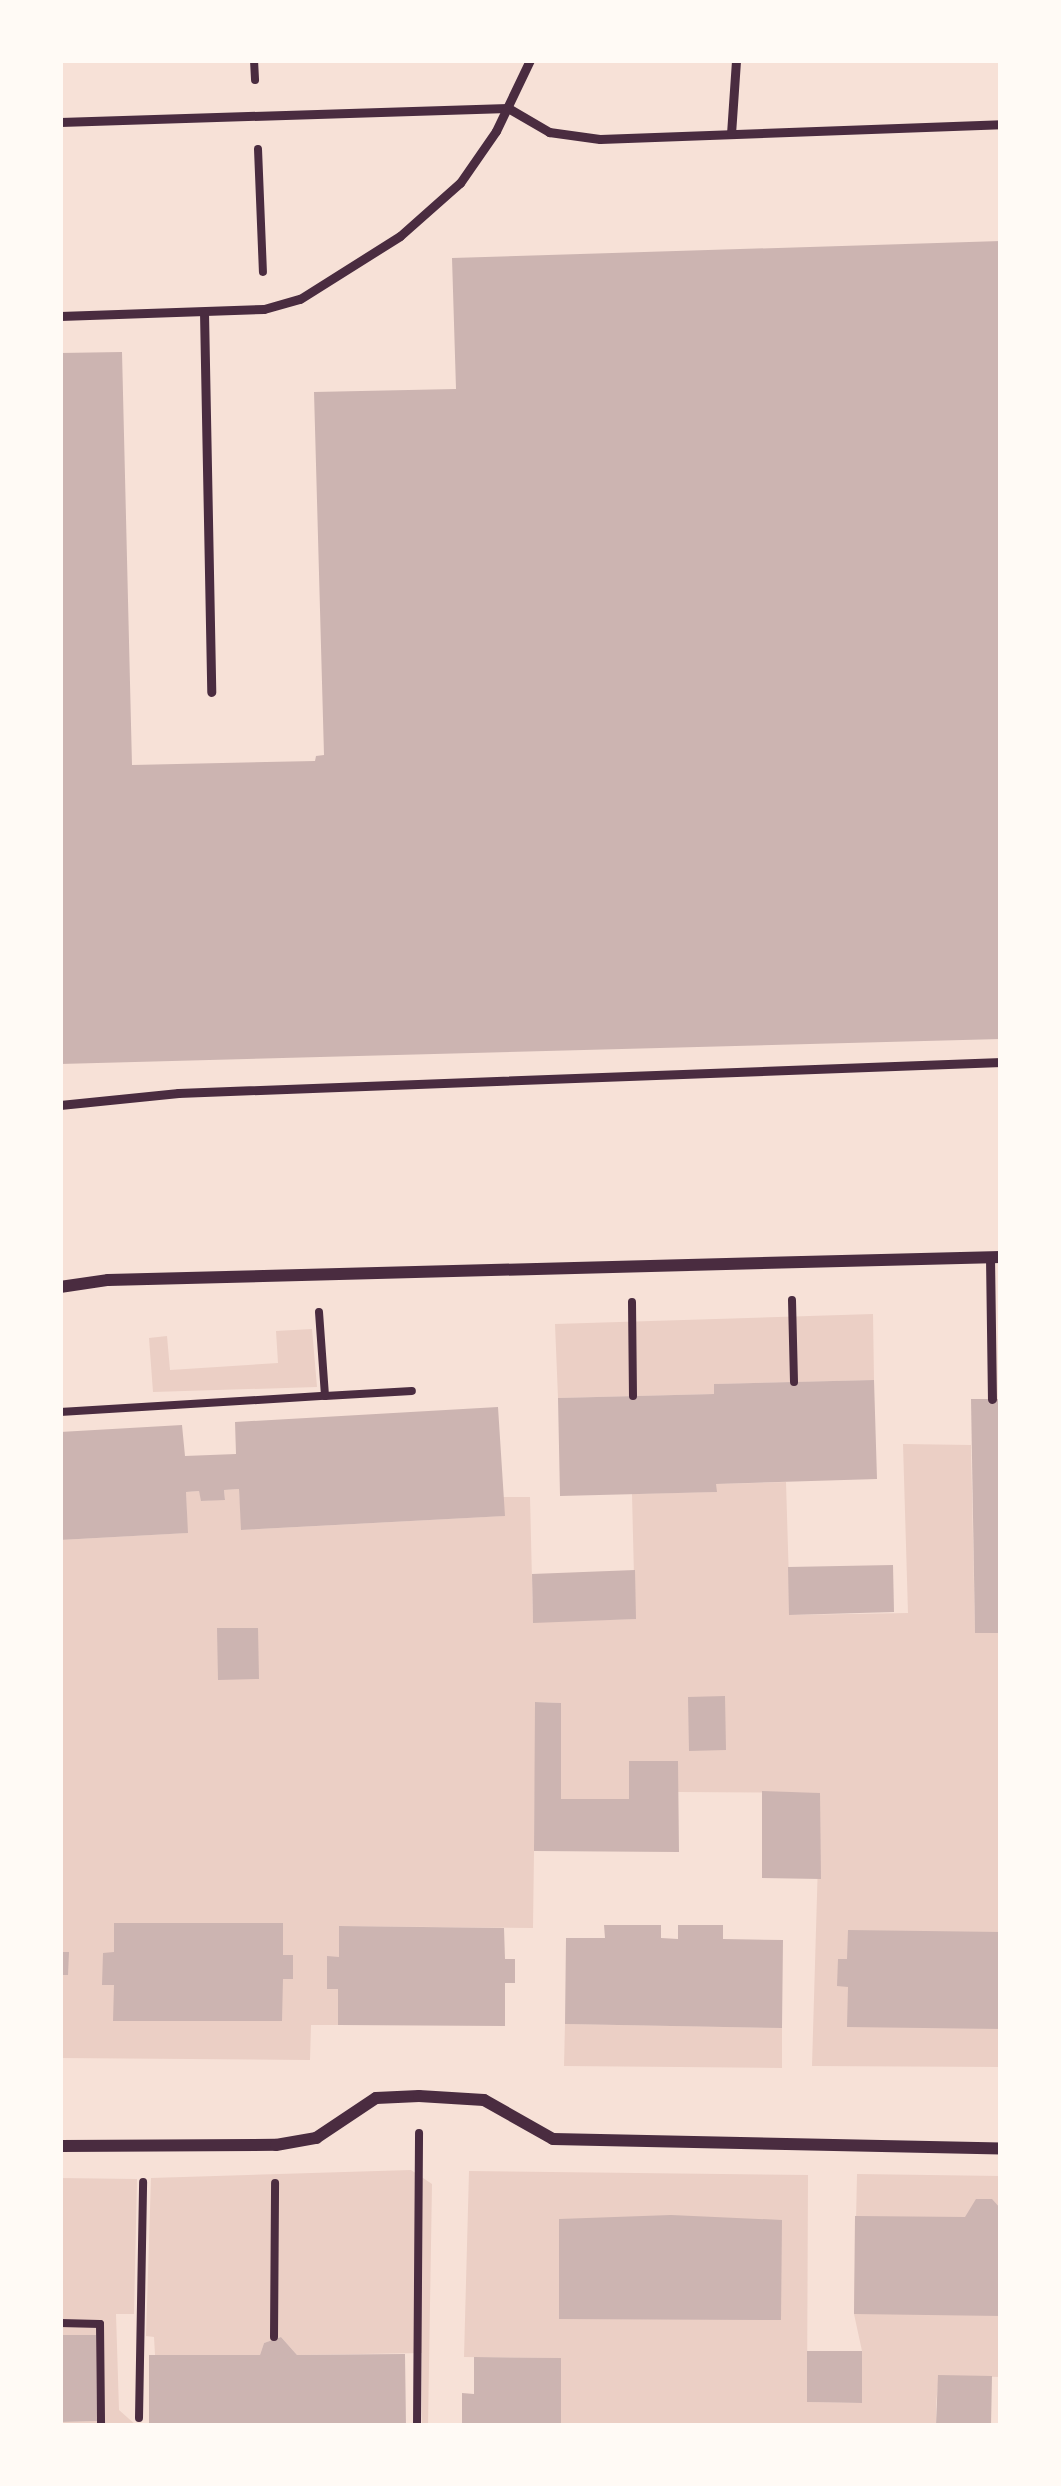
<!DOCTYPE html>
<html>
<head>
<meta charset="utf-8">
<style>
	body { margin:0 }
	#map { position:relative; width:1061px; height:2486px; overflow:hidden; background:#f7e1d7; font-family:Lato,sans-serif }
	div>[style] { position:absolute }
	.green>* { inset:0; background:#ebcfc5 }
	.building>* { inset:0; background:#ccb4b1 }
	.path>* { height:8px; margin:-4px; padding:0 4px; transform-origin:4px; border-radius:4px; background:#4a2c40 }
	.service>* { height:9px; margin:-4.5px; padding:0 4.5px; transform-origin:4.5px; border-radius:4.5px; background:#4a2c40 }
	.minor>* { height:12px; margin:-6px; padding:0 6px; transform-origin:6px; border-radius:6px; background:#4a2c40 }
	span { translate:-50% -50%; white-space:nowrap; text-align:center; line-height:1.15; -webkit-text-stroke:9px #fffaf5; paint-order:stroke }
	.frame { position:absolute; inset:0; border:63px solid #fffaf5; pointer-events:none }
</style>
</head>
<body>
<div id="map">
	<div class="green">
		<div style="clip-path:polygon(873px 1314px,874px 1380px,715px 1384px,714px 1394px,558px 1398px,555px 1324px)"></div>
		<div style="clip-path:polygon(312px 1329px,317px 1387px,153px 1392px,149px 1338px,167px 1336px,170px 1370px,278px 1363px,276px 1331px)"></div>
		<div style="clip-path:polygon(903px 1444px,971px 1445px,975px 1633px,1001px 1633px,1001px 2067px,812px 2066px,820px 1793px,678px 1792px,630px 1761px,629px 1799px,561px 1799px,561px 1703px,536px 1702px,533px 1928px,340px 1926px,339px 1957px,327px 1957px,327px 1988px,338px 1989px,338px 2025px,311px 2025px,310px 2060px,60px 2058px,60px 1540px,187px 1533px,186px 1492px,199px 1491px,202px 1501px,225px 1499px,224px 1490px,239px 1489px,242px 1530px,504px 1516px,503px 1497px,530px 1497px,533px 1622px,635px 1619px,632px 1494px,716px 1492px,716px 1484px,786px 1482px,790px 1615px,908px 1613px)"></div>
		<div style="clip-path:polygon(565px 2024px,782px 2028px,782px 2068px,564px 2066px)"></div>
		<div style="clip-path:polygon(411px 2170px,432px 2184px,428px 2426px,422px 2426px,422px 2353px,297px 2355px,281px 2337px,264px 2343px,260px 2355px,155px 2355px,154px 2337px,146px 2336px,151px 2178px)"></div>
		<div style="clip-path:polygon(469px 2171px,808px 2175px,807px 2402px,861px 2403px,862px 2351px,854px 2314px,857px 2174px,1001px 2176px,1001px 2377px,939px 2376px,936px 2404px,936px 2425px,984px 2426px,561px 2426px,561px 2358px,464px 2357px)"></div>
		<div style="clip-path:polygon(60px 2178px,137px 2179px,134px 2314px,116px 2314px,119px 2410px,137px 2426px,60px 2426px,60px 2422px,97px 2421px,96px 2336px,60px 2335px)"></div>
	</div>
	<div class="building">
		<div style="clip-path:polygon(1001px 241px,1001px 1039px,60px 1064px,60px 353px,122px 352px,132px 765px,315px 761px,316px 756px,324px 755px,314px 392px,456px 389px,452px 258px)"></div>
		<div style="clip-path:polygon(874px 1380px,877px 1479px,716px 1484px,717px 1492px,560px 1496px,558px 1398px,714px 1394px,714px 1384px)"></div>
		<div style="clip-path:polygon(971px 1399px,1001px 1399px,1001px 1633px,975px 1633px)"></div>
		<div style="clip-path:polygon(498px 1407px,505px 1516px,241px 1530px,239px 1489px,224px 1490px,225px 1500px,201px 1501px,199px 1491px,186px 1492px,188px 1533px,60px 1540px,60px 1432px,182px 1425px,185px 1456px,236px 1454px,235px 1422px)"></div>
		<div style="clip-path:polygon(893px 1565px,894px 1612px,789px 1615px,788px 1567px)"></div>
		<div style="clip-path:polygon(635px 1570px,636px 1619px,533px 1623px,532px 1574px)"></div>
		<div style="clip-path:polygon(217px 1628px,258px 1628px,259px 1679px,218px 1680px)"></div>
		<div style="clip-path:polygon(725px 1696px,726px 1750px,689px 1751px,688px 1697px)"></div>
		<div style="clip-path:polygon(535px 1702px,561px 1703px,561px 1799px,629px 1799px,629px 1761px,678px 1761px,679px 1852px,534px 1851px)"></div>
		<div style="clip-path:polygon(762px 1791px,820px 1793px,821px 1879px,762px 1878px)"></div>
		<div style="clip-path:polygon(114px 1923px,283px 1923px,283px 1955px,293px 1955px,293px 1979px,283px 1979px,282px 2021px,113px 2021px,114px 1985px,102px 1985px,103px 1953px,114px 1952px)"></div>
		<div style="clip-path:polygon(604px 1925px,661px 1925px,661px 1938px,678px 1939px,678px 1925px,723px 1925px,723px 1939px,783px 1940px,782px 2028px,565px 2024px,566px 1938px,605px 1938px)"></div>
		<div style="clip-path:polygon(339px 1926px,504px 1928px,505px 1959px,515px 1959px,515px 1983px,505px 1983px,505px 2026px,338px 2025px,338px 1989px,327px 1989px,327px 1956px,339px 1957px)"></div>
		<div style="clip-path:polygon(848px 1930px,1001px 1932px,1001px 2029px,847px 2027px,848px 1987px,837px 1986px,838px 1959px,847px 1959px)"></div>
		<div style="clip-path:polygon(60px 1952px,69px 1952px,68px 1975px,60px 1975px)"></div>
		<div style="clip-path:polygon(976px 2199px,992px 2199px,1001px 2209px,1001px 2316px,854px 2314px,855px 2216px,965px 2217px)"></div>
		<div style="clip-path:polygon(671px 2215px,782px 2220px,781px 2320px,559px 2319px,559px 2219px)"></div>
		<div style="clip-path:polygon(60px 2335px,96px 2335px,97px 2421px,60px 2422px)"></div>
		<div style="clip-path:polygon(281px 2337px,297px 2355px,405px 2354px,406px 2426px,149px 2426px,149px 2355px,260px 2355px,264px 2343px)"></div>
		<div style="clip-path:polygon(807px 2351px,862px 2351px,862px 2403px,807px 2402px)"></div>
		<div style="clip-path:polygon(474px 2357px,561px 2358px,561px 2426px,462px 2426px,462px 2393px,474px 2394px)"></div>
		<div style="clip-path:polygon(938px 2375px,992px 2376px,991px 2425px,936px 2425px)"></div>
	</div>
	<div class="path">
		<div style="left:254px;top:60px;width:20px;rotate:87deg"></div>
		<div style="left:258px;top:149px;width:123px;rotate:87.7deg"></div>
		<div style="left:792px;top:1300px;width:82px;rotate:88.6deg"></div>
		<div style="left:632px;top:1302px;width:94px;rotate:89.4deg"></div>
		<div style="left:319px;top:1312px;width:84px;rotate:85.9deg"></div>
		<div style="left:325px;top:1396px;width:87px;rotate:-3.3deg"></div>
		<div style="left:60px;top:1412px;width:265px;rotate:-3.5deg"></div>
		<div style="left:60px;top:2323px;width:40px;rotate:1.4deg"></div>
		<div style="left:100px;top:2324px;width:102px;rotate:89.4deg"></div>
		<div style="left:274px;top:2337px;width:154px;rotate:-89.6deg"></div>
		<div style="left:139px;top:2418px;width:236px;rotate:-89deg"></div>
		<div style="left:417px;top:2426px;width:293px;rotate:-89.6deg"></div>
	</div>
	<div class="service">
		<div style="left:60px;top:122px;width:448px;rotate:-1.8deg"></div>
		<div style="left:508px;top:108px;width:48px;rotate:30.3deg"></div>
		<div style="left:549px;top:132px;width:51px;rotate:7.8deg"></div>
		<div style="left:600px;top:139px;width:401px;rotate:-2.1deg"></div>
		<div style="left:731px;top:134px;width:74px;rotate:-86.1deg"></div>
		<div style="left:204px;top:312px;width:380px;rotate:88.9deg"></div>
		<div style="left:60px;top:316px;width:204px;rotate:-2deg"></div>
		<div style="left:264px;top:309px;width:37px;rotate:-16deg"></div>
		<div style="left:300px;top:299px;width:118px;rotate:-32.2deg"></div>
		<div style="left:400px;top:236px;width:80px;rotate:-41.5deg"></div>
		<div style="left:460px;top:183px;width:63px;rotate:-55.3deg"></div>
		<div style="left:496px;top:131px;width:79px;rotate:-64.4deg"></div>
		<div style="left:60px;top:1105px;width:119px;rotate:-5.8deg"></div>
		<div style="left:178px;top:1093px;width:824px;rotate:-2.16deg"></div>
		<div style="left:990px;top:1257px;width:142px;rotate:89.2deg"></div>
	</div>
	<div class="minor">
		<div style="left:60px;top:1287px;width:49px;rotate:-8.3deg"></div>
		<div style="left:108px;top:1280px;width:893px;rotate:-1.48deg"></div>
		<div style="left:60px;top:2146px;width:216px;rotate:-0.3deg"></div>
		<div style="left:276px;top:2145px;width:41px;rotate:-9.9deg"></div>
		<div style="left:316px;top:2138px;width:72px;rotate:-33.7deg"></div>
		<div style="left:376px;top:2098px;width:43px;rotate:-2.7deg"></div>
		<div style="left:419px;top:2096px;width:65px;rotate:3.5deg"></div>
		<div style="left:484px;top:2100px;width:79px;rotate:29.5deg"></div>
		<div style="left:553px;top:2139px;width:448px;rotate:1.2deg"></div>
	</div>
	<div class="frame"></div>
</div>
</body>
</html>
